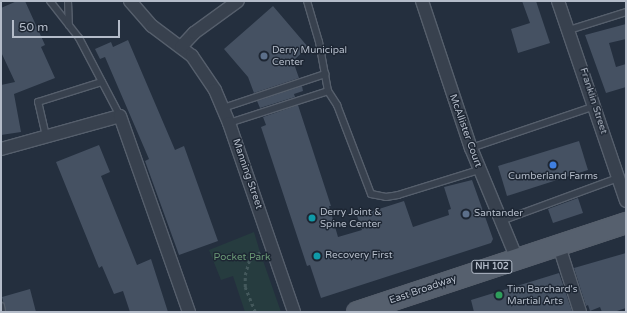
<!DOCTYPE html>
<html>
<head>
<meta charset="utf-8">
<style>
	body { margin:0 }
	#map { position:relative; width:627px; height:313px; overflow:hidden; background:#242f3e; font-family:"Varela Round",sans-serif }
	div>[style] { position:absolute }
	.green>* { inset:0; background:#263c3f }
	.building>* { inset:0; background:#455162 }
	.path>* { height:2.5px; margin-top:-1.25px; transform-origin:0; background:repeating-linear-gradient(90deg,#44595c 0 3px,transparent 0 6px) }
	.roads { filter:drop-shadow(1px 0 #565f6c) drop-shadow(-1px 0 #565f6c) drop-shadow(0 1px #565f6c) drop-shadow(0 -1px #565f6c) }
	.service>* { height:6px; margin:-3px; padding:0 3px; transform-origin:3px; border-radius:3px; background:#38414e }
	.minor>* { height:12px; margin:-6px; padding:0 6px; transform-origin:6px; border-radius:6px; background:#38414e }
	.primary>* { height:20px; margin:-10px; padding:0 10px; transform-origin:10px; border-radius:10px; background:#56606e }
	.dots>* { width:11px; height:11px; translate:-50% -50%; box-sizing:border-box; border:2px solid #1d2633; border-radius:50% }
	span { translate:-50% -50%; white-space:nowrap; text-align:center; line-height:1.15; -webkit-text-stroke:3px #1d2633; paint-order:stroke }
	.shield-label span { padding:1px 3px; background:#1d2633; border:1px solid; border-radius:3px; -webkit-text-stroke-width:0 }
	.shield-label { font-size:9px; color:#b4bcc9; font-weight:700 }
	.poi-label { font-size:10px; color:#b4bcc9 }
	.left { translate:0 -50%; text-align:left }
	.street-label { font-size:10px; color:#b4bcc9 }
	.park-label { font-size:10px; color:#6b9a76 }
	.frame { position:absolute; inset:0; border:2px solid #b4bcc9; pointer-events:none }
	.scale { position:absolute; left:12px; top:20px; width:108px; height:18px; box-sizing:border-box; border:2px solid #b4bcc9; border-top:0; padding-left:5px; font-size:12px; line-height:14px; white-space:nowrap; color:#b4bcc9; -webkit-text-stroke:3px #1d2633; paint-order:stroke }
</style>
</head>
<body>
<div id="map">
	<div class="green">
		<div style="clip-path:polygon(254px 232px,260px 252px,281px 312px,245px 312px,233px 276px,221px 280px,209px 250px)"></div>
	</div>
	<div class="building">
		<div style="clip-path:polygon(17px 1px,25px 1px,45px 45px,41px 47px,55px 78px,14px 94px,21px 132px,1px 135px,1px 85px,15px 82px,1px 52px,1px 8px)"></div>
		<div style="clip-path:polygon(522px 1px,536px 1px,550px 43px,518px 53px,511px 29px,530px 23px)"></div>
		<div style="clip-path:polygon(273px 6px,308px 47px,293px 61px,299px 78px,254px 93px,248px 77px,224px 49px)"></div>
		<div style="clip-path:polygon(626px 24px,626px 39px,609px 43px,616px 67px,626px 64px,626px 87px,606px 93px,585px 35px)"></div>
		<div style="clip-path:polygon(128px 40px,175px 150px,184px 146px,218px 241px,179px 255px,145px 161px,149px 159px,105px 57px,100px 59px,95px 49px,111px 42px,113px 47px)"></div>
		<div style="clip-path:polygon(302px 86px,303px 91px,294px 94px,295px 97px,260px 108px,257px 101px)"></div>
		<div style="clip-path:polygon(298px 105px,331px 206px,329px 206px,338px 237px,362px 230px,357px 216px,404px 201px,413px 227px,449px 215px,448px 210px,451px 209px,444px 187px,472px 180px,493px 239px,491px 243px,321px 298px,310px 265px,307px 266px,261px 127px,266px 125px,263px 117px)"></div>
		<div style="clip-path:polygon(579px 141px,588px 170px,507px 196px,498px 166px)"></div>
		<div style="clip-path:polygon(99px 145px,110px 172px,101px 176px,131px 250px,137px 265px,151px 259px,168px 312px,130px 312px,123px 291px,114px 294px,102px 266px,99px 268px,56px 162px)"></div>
		<div style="clip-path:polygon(578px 198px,583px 213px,553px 223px,548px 209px)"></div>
		<div style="clip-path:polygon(626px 253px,626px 308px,614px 312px,602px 312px,600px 307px,590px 311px,588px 305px,586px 306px,574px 268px)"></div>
		<div style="clip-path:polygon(559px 273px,572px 311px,474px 312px,471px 300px)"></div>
		<div style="clip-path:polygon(30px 289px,36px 312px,6px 312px,2px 297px)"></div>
	</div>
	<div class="path">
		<div style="left:255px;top:312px;width:27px;rotate:-112deg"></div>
		<div style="left:245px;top:287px;width:12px;rotate:-90deg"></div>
		<div style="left:245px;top:275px;width:15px;rotate:-74deg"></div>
		<div style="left:249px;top:261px;width:14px;rotate:-39deg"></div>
	</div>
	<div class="roads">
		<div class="service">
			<div style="left:50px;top:1px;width:47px;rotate:51.9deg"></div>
			<div style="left:79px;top:38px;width:88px;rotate:62.3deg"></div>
			<div style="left:68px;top:1px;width:24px;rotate:88deg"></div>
			<div style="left:569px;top:30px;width:60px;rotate:-17.5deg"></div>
			<div style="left:328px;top:91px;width:17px;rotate:57deg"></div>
			<div style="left:337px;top:105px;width:95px;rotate:69.1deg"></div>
			<div style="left:371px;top:194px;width:15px;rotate:11deg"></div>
			<div style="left:386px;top:197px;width:12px;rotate:-9deg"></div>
			<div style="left:398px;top:195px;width:85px;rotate:-17.2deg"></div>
			<div style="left:223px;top:108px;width:108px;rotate:-18.4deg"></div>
			<div style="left:229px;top:123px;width:104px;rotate:-17.9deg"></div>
			<div style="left:328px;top:91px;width:50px;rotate:-100.4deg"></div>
			<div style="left:319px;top:42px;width:43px;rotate:-106.3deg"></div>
			<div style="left:46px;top:136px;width:35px;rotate:-103deg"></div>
			<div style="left:38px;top:102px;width:67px;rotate:-17.4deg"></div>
			<div style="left:471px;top:148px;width:131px;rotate:-18.7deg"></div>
			<div style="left:501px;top:221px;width:125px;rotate:-20.2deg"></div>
			<div style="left:1px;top:306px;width:6px;rotate:81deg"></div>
		</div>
		<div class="minor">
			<div style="left:130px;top:1px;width:33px;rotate:49deg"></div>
			<div style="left:152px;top:26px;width:50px;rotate:36.9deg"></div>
			<div style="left:192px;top:56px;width:41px;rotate:55.9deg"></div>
			<div style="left:215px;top:90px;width:36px;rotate:67deg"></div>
			<div style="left:229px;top:123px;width:200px;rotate:71deg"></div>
			<div style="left:422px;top:1px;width:155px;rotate:71.6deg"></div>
			<div style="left:471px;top:148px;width:120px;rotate:67.5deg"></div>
			<div style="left:558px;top:1px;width:211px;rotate:71.2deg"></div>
			<div style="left:181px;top:47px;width:19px;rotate:-47deg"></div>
			<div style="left:194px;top:33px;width:54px;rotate:-36deg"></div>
			<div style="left:1px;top:149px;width:123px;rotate:-15.5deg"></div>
			<div style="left:120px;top:116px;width:208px;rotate:70.6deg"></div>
			<div style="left:559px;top:246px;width:69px;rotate:72.3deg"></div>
		</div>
		<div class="primary">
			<div style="left:357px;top:312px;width:283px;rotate:-18.3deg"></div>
		</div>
	</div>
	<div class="dots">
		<div style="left:264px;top:56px;background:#5c6f8a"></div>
		<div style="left:553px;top:165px;background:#3f7fe0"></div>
		<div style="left:466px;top:214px;background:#5c6f8a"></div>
		<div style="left:312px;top:218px;background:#0f9aa8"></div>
		<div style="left:317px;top:256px;background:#0f9aa8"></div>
		<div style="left:499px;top:295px;background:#2e9e5b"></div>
	</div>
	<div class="shield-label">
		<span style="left:492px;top:267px">NH 102</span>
	</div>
	<div class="poi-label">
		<span class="left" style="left:272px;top:56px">Derry Municipal<br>Center</span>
		<span style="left:553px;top:177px">Cumberland Farms</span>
		<span class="left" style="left:320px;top:218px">Derry Joint &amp;<br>Spine Center</span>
		<span class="left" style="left:474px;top:214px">Santander</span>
		<span class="left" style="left:325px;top:256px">Recovery First</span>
		<span class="left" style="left:507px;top:295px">Tim Barchard's<br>Martial Arts</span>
	</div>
	<div class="street-label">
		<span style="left:593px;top:101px;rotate:72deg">Franklin Street</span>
		<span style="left:465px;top:131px;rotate:70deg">McAllister Court</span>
		<span style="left:247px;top:174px;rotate:71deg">Manning Street</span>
		<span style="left:423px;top:290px;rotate:-19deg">East Broadway</span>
	</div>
	<div class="park-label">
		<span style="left:242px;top:258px">Pocket Park</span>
	</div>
	<div class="frame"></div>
	<div class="scale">50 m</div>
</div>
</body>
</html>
